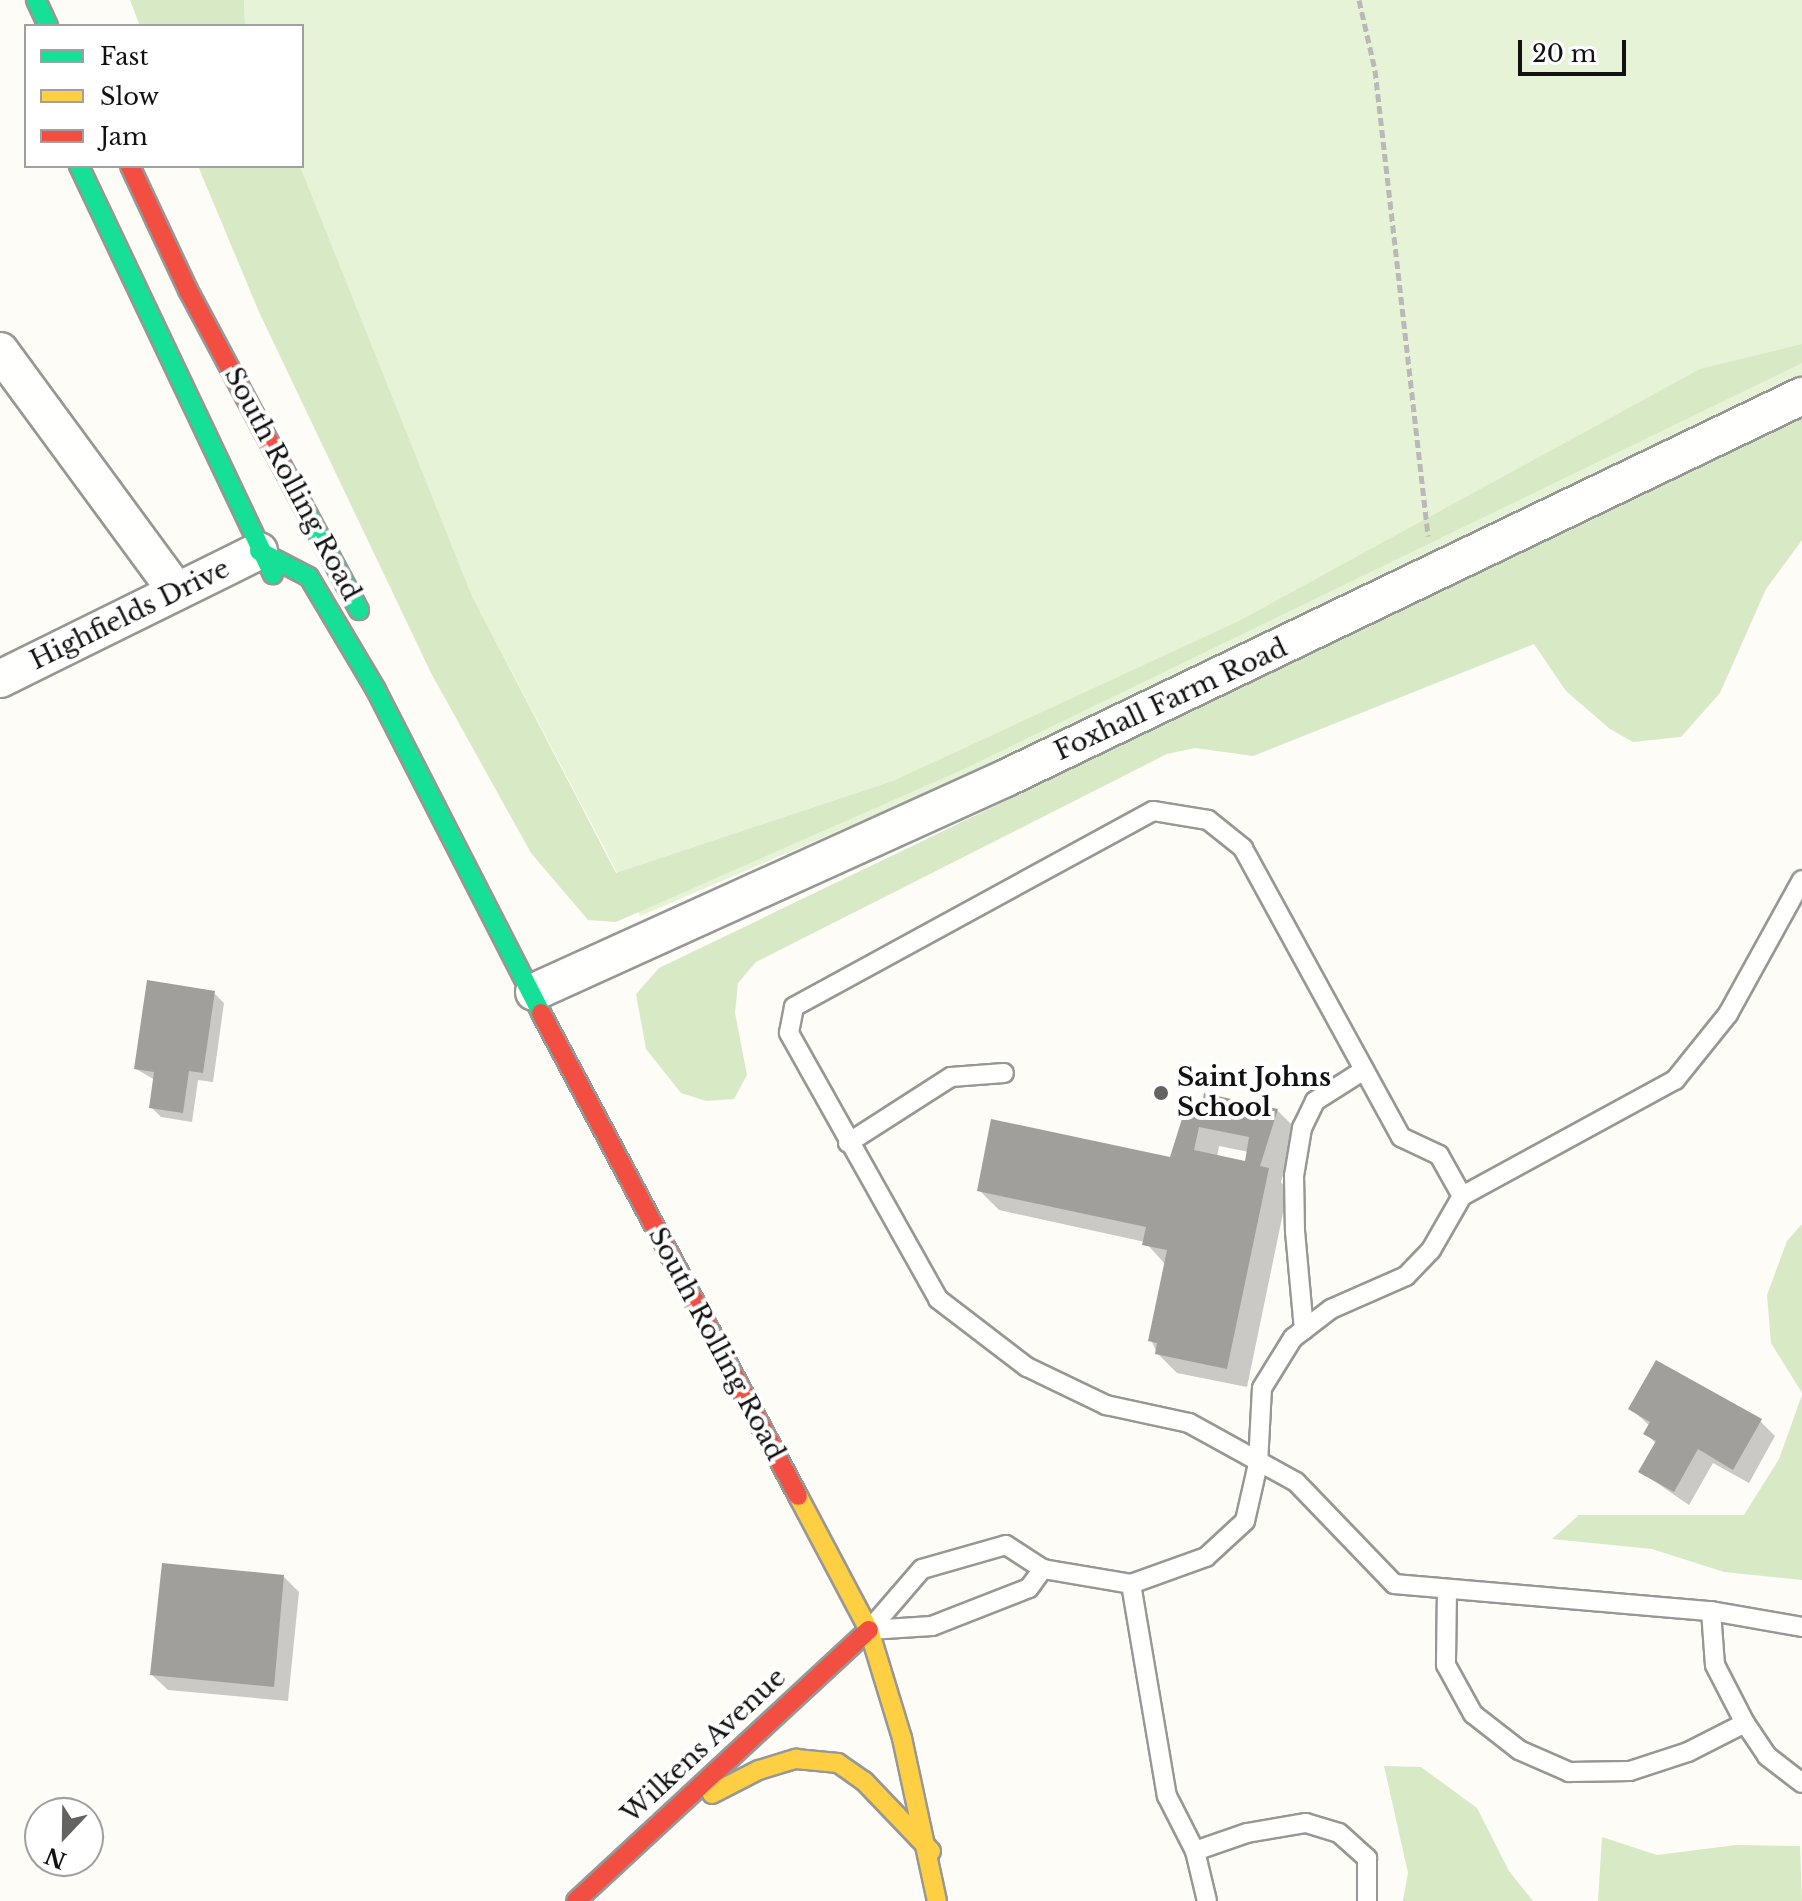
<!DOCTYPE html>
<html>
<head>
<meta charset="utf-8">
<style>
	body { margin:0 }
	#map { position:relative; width:1802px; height:1901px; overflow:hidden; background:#fdfcf7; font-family:"Libre Baskerville",serif }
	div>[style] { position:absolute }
	.green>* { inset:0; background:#e7f3d7 }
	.forest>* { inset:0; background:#d8eac5 }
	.shadow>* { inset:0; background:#0003 }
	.building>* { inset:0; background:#a19f9c }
	.path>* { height:5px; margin-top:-2.5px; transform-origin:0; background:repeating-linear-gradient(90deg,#b9b9b8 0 8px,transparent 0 12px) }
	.roads { filter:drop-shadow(2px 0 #979795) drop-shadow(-2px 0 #979795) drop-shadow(0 2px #979795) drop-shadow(0 -2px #979795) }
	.lane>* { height:18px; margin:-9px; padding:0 9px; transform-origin:9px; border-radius:9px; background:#fffffe }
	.street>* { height:36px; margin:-18px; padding:0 18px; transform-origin:18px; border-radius:18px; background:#fffffe }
	.fast>* { height:18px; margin:-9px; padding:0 9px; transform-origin:9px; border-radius:9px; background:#16e098 }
	.slow>* { height:18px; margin:-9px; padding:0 9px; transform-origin:9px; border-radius:9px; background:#ffcf43 }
	.jam>* { height:18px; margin:-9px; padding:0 9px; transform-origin:9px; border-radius:9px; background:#f24e42 }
	.dots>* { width:22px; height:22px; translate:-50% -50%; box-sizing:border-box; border:4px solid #fff; border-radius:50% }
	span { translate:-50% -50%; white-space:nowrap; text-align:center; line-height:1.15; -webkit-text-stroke:8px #fff; paint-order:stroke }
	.street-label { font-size:26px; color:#111 }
	.poi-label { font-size:26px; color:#111; font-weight:700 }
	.left { translate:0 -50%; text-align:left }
	.legend { position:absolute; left:24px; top:24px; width:280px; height:144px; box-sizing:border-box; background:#fff; border:2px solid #a0a0a0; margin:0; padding:10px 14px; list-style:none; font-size:24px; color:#111 }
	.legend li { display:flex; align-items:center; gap:16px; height:40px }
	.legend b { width:40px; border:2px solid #a0a0a0 }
	.north { position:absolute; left:24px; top:1797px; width:80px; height:80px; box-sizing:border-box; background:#fff; border:2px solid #a0a0a0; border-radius:50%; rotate:202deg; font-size:22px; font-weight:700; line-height:32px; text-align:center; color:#111 }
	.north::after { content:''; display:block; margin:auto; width:28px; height:36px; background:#646362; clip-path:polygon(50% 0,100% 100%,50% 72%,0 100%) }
	.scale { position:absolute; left:1518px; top:40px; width:108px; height:36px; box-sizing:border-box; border:4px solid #111; border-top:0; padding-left:10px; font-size:24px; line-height:28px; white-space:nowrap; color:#111; -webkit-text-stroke:6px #fff; paint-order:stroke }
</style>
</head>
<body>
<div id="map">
	<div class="green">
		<div style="clip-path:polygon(244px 0,1802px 0,1802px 379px,1000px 762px,640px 916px,472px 596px,300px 166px,302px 26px,245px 26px)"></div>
	</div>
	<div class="forest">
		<div style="clip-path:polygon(130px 0,244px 0,245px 26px,140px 26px)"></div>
		<div style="clip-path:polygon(198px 166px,300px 166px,472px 596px,616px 873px,893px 781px,1239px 621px,1700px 369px,1802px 344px,1802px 363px,962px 770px,616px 922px,588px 920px,531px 853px,431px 673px,259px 312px)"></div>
		<div style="clip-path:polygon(1802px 417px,1802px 540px,1766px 589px,1720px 693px,1681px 737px,1633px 742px,1610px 729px,1566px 691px,1534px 644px,1253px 756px,1195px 748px,1167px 754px,756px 962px,738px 983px,735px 1013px,747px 1075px,734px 1099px,706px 1101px,681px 1093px,646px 1049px,636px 994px,659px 968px)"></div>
		<div style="clip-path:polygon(1802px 1224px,1802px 1393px,1771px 1343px,1767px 1295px,1787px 1241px)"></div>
		<div style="clip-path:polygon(1802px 1395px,1802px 1580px,1724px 1572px,1652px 1549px,1552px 1539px,1579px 1515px,1744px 1515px,1779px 1459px)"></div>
		<div style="clip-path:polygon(1384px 1766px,1421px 1767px,1477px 1808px,1509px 1871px,1533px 1901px,1403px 1901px,1408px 1873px)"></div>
		<div style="clip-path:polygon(1602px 1837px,1657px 1855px,1736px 1845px,1800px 1846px,1802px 1901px,1598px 1901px)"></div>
	</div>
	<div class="shadow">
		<div style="clip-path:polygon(214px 993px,224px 1003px,213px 1082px,198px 1080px,192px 1122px,161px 1117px,151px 1107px,155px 1080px,136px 1069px)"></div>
		<div style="clip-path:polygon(evenodd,1277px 1110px,1297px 1130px,1281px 1182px,1288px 1189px,1247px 1387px,1177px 1373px,1157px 1353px,1151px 1340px,1165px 1264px,1145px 1242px,999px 1210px,979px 1190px,1172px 1159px,1203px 1111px,1277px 1110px,1219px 1146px,1249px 1152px,1246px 1163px,1217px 1157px,1219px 1146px)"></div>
		<div style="clip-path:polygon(1631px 1409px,1760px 1421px,1775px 1436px,1749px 1483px,1713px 1463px,1689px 1505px,1641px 1472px,1656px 1444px,1646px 1433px,1650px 1426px)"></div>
		<div style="clip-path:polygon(284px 1577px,299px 1592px,288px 1701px,168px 1690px,152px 1675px)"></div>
	</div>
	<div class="building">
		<div style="clip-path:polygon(147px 980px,215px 991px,203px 1073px,189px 1071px,183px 1113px,149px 1108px,154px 1072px,134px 1069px)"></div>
		<div style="clip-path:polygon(evenodd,1204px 1093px,1278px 1109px,1260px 1166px,1269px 1168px,1227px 1369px,1155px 1354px,1157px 1343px,1148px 1341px,1167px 1250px,1142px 1245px,1146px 1227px,977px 1191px,991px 1119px,1170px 1157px,1186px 1106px,1201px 1109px,1204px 1093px,1199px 1127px,1249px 1137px,1245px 1161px,1194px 1150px,1199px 1127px)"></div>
		<div style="clip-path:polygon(1656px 1360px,1762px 1419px,1733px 1470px,1698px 1449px,1674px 1492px,1638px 1472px,1656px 1441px,1643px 1434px,1650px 1422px,1628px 1409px)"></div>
		<div style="clip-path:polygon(162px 1563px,284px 1575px,274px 1687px,150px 1675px)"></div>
	</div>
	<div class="path">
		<div style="left:1359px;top:0;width:72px;rotate:77.1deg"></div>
		<div style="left:1375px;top:70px;width:469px;rotate:83.5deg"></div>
	</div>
	<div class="roads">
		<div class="lane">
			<div style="left:848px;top:1143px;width:122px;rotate:-32.7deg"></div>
			<div style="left:951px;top:1077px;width:53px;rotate:-4.3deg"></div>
			<div style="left:1462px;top:1196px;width:47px;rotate:-119.3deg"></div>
			<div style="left:1439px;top:1155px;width:42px;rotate:-154.7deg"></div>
			<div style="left:1401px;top:1137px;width:329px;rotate:-118.7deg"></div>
			<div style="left:1243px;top:848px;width:45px;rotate:-141.3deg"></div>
			<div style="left:1208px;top:820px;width:56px;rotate:-170.7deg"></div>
			<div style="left:1153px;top:811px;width:409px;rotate:151.4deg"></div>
			<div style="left:794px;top:1007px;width:26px;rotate:101deg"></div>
			<div style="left:789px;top:1033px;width:305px;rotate:60.7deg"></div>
			<div style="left:938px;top:1299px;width:112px;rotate:37.4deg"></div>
			<div style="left:1027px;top:1367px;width:88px;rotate:25.7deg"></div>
			<div style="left:1106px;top:1405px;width:85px;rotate:12.2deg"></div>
			<div style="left:1189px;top:1423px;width:122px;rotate:28.9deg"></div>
			<div style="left:1296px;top:1482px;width:141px;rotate:46.1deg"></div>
			<div style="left:1394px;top:1584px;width:318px;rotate:4.9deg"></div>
			<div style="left:1711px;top:1611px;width:92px;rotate:10deg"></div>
			<div style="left:1304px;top:1330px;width:98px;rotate:-95.2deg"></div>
			<div style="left:1295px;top:1232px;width:56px;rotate:-91deg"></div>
			<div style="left:1294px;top:1176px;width:49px;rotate:-80.5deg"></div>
			<div style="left:1302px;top:1128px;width:30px;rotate:-64deg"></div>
			<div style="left:1315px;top:1101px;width:58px;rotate:-32.3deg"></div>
			<div style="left:1131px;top:1584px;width:215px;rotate:80.4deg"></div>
			<div style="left:1167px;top:1796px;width:62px;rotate:63deg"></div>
			<div style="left:1195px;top:1851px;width:51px;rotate:76.5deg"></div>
			<div style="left:1447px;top:1589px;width:76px;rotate:90.8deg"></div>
			<div style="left:1446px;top:1665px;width:56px;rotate:61.1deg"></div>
			<div style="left:1473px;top:1714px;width:58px;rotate:38deg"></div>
			<div style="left:1519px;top:1750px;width:55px;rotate:23.7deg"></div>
			<div style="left:1569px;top:1772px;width:61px;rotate:-0.9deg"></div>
			<div style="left:1630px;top:1771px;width:61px;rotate:-18.1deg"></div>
			<div style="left:1688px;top:1752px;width:64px;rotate:-27deg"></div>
			<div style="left:1711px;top:1611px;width:54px;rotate:85.8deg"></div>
			<div style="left:1715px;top:1665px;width:65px;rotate:62.7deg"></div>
			<div style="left:1745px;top:1723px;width:40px;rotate:56deg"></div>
			<div style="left:1767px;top:1756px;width:44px;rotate:37.6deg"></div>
			<div style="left:871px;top:1628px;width:78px;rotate:-49.2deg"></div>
			<div style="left:922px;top:1569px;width:87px;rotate:-15.9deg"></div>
			<div style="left:1006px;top:1545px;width:44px;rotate:33deg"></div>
			<div style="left:1043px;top:1569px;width:89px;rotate:9.7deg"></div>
			<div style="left:1131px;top:1584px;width:80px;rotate:-19.8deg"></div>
			<div style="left:1206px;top:1557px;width:53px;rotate:-42.7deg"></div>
			<div style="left:1245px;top:1521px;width:58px;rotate:-77.2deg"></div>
			<div style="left:1258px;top:1464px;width:76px;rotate:-87deg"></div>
			<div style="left:1262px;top:1388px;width:59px;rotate:-58.2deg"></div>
			<div style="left:1293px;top:1338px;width:48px;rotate:-37.3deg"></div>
			<div style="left:1331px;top:1309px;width:82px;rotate:-23.7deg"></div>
			<div style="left:1406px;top:1276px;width:36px;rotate:-46deg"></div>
			<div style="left:1431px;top:1250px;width:62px;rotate:-60.1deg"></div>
			<div style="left:1462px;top:1196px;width:243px;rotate:-28.6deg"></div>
			<div style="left:1675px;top:1080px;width:85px;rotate:-51.2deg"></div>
			<div style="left:1728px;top:1014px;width:153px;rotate:-61.1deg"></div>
			<div style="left:869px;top:1630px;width:63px;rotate:-3.6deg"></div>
			<div style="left:932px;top:1626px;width:104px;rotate:-21.4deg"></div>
			<div style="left:1029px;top:1588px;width:24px;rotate:-54deg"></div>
			<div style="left:1195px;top:1851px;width:55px;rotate:-19.1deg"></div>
			<div style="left:1247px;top:1833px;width:60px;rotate:-9.6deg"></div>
			<div style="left:1306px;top:1823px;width:34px;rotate:17deg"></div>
			<div style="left:1339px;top:1833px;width:38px;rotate:42deg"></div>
			<div style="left:1367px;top:1858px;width:43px;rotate:90deg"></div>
		</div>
		<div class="street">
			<div style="left:0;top:351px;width:298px;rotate:53.7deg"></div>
			<div style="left:0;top:679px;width:289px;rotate:-26.3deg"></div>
			<div style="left:534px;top:992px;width:518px;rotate:-24.39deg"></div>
			<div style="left:1006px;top:778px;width:883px;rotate:-25.64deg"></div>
		</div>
		<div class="fast">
			<div style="left:36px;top:0;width:29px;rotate:65deg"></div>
			<div style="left:79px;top:166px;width:452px;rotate:64.6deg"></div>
			<div style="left:292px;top:485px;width:142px;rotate:61.8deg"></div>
			<div style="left:259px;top:551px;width:56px;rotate:27.5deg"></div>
			<div style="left:309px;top:577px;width:131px;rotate:59.3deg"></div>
			<div style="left:376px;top:690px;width:363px;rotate:62.9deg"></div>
		</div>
		<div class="slow">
			<div style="left:798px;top:1496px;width:152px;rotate:62.1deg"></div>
			<div style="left:869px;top:1630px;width:113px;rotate:73deg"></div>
			<div style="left:902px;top:1738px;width:167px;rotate:77.9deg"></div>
			<div style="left:712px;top:1794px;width:53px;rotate:-27.1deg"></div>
			<div style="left:759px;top:1770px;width:39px;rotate:-17deg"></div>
			<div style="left:796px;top:1759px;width:42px;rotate:5.4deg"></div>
			<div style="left:838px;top:1763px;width:32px;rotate:35deg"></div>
			<div style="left:864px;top:1781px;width:97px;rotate:46.3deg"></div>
		</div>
		<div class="jam">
			<div style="left:130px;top:166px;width:137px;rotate:64.9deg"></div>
			<div style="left:188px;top:290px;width:221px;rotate:61.9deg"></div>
			<div style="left:541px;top:1013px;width:547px;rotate:61.98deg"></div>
			<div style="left:576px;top:1901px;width:399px;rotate:-42.8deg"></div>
		</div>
	</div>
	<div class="dots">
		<div style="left:1161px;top:1093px;background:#646362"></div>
	</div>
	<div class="street-label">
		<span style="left:292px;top:484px;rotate:62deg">South Rolling Road</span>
		<span style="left:130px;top:615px;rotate:-26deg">Highfields Drive</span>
		<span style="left:1171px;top:700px;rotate:-25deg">Foxhall Farm Road</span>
		<span style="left:716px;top:1344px;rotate:62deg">South Rolling Road</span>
		<span style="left:704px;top:1746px;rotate:-43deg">Wilkens Avenue</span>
	</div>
	<div class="poi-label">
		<span class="left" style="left:1177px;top:1093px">Saint Johns<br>School</span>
	</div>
	<ul class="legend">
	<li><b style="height:10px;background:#16e098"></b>Fast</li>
	<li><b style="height:10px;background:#ffcf43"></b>Slow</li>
	<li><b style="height:10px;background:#f24e42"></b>Jam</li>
	</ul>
	<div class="north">N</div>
	<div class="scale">20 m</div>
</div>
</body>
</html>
